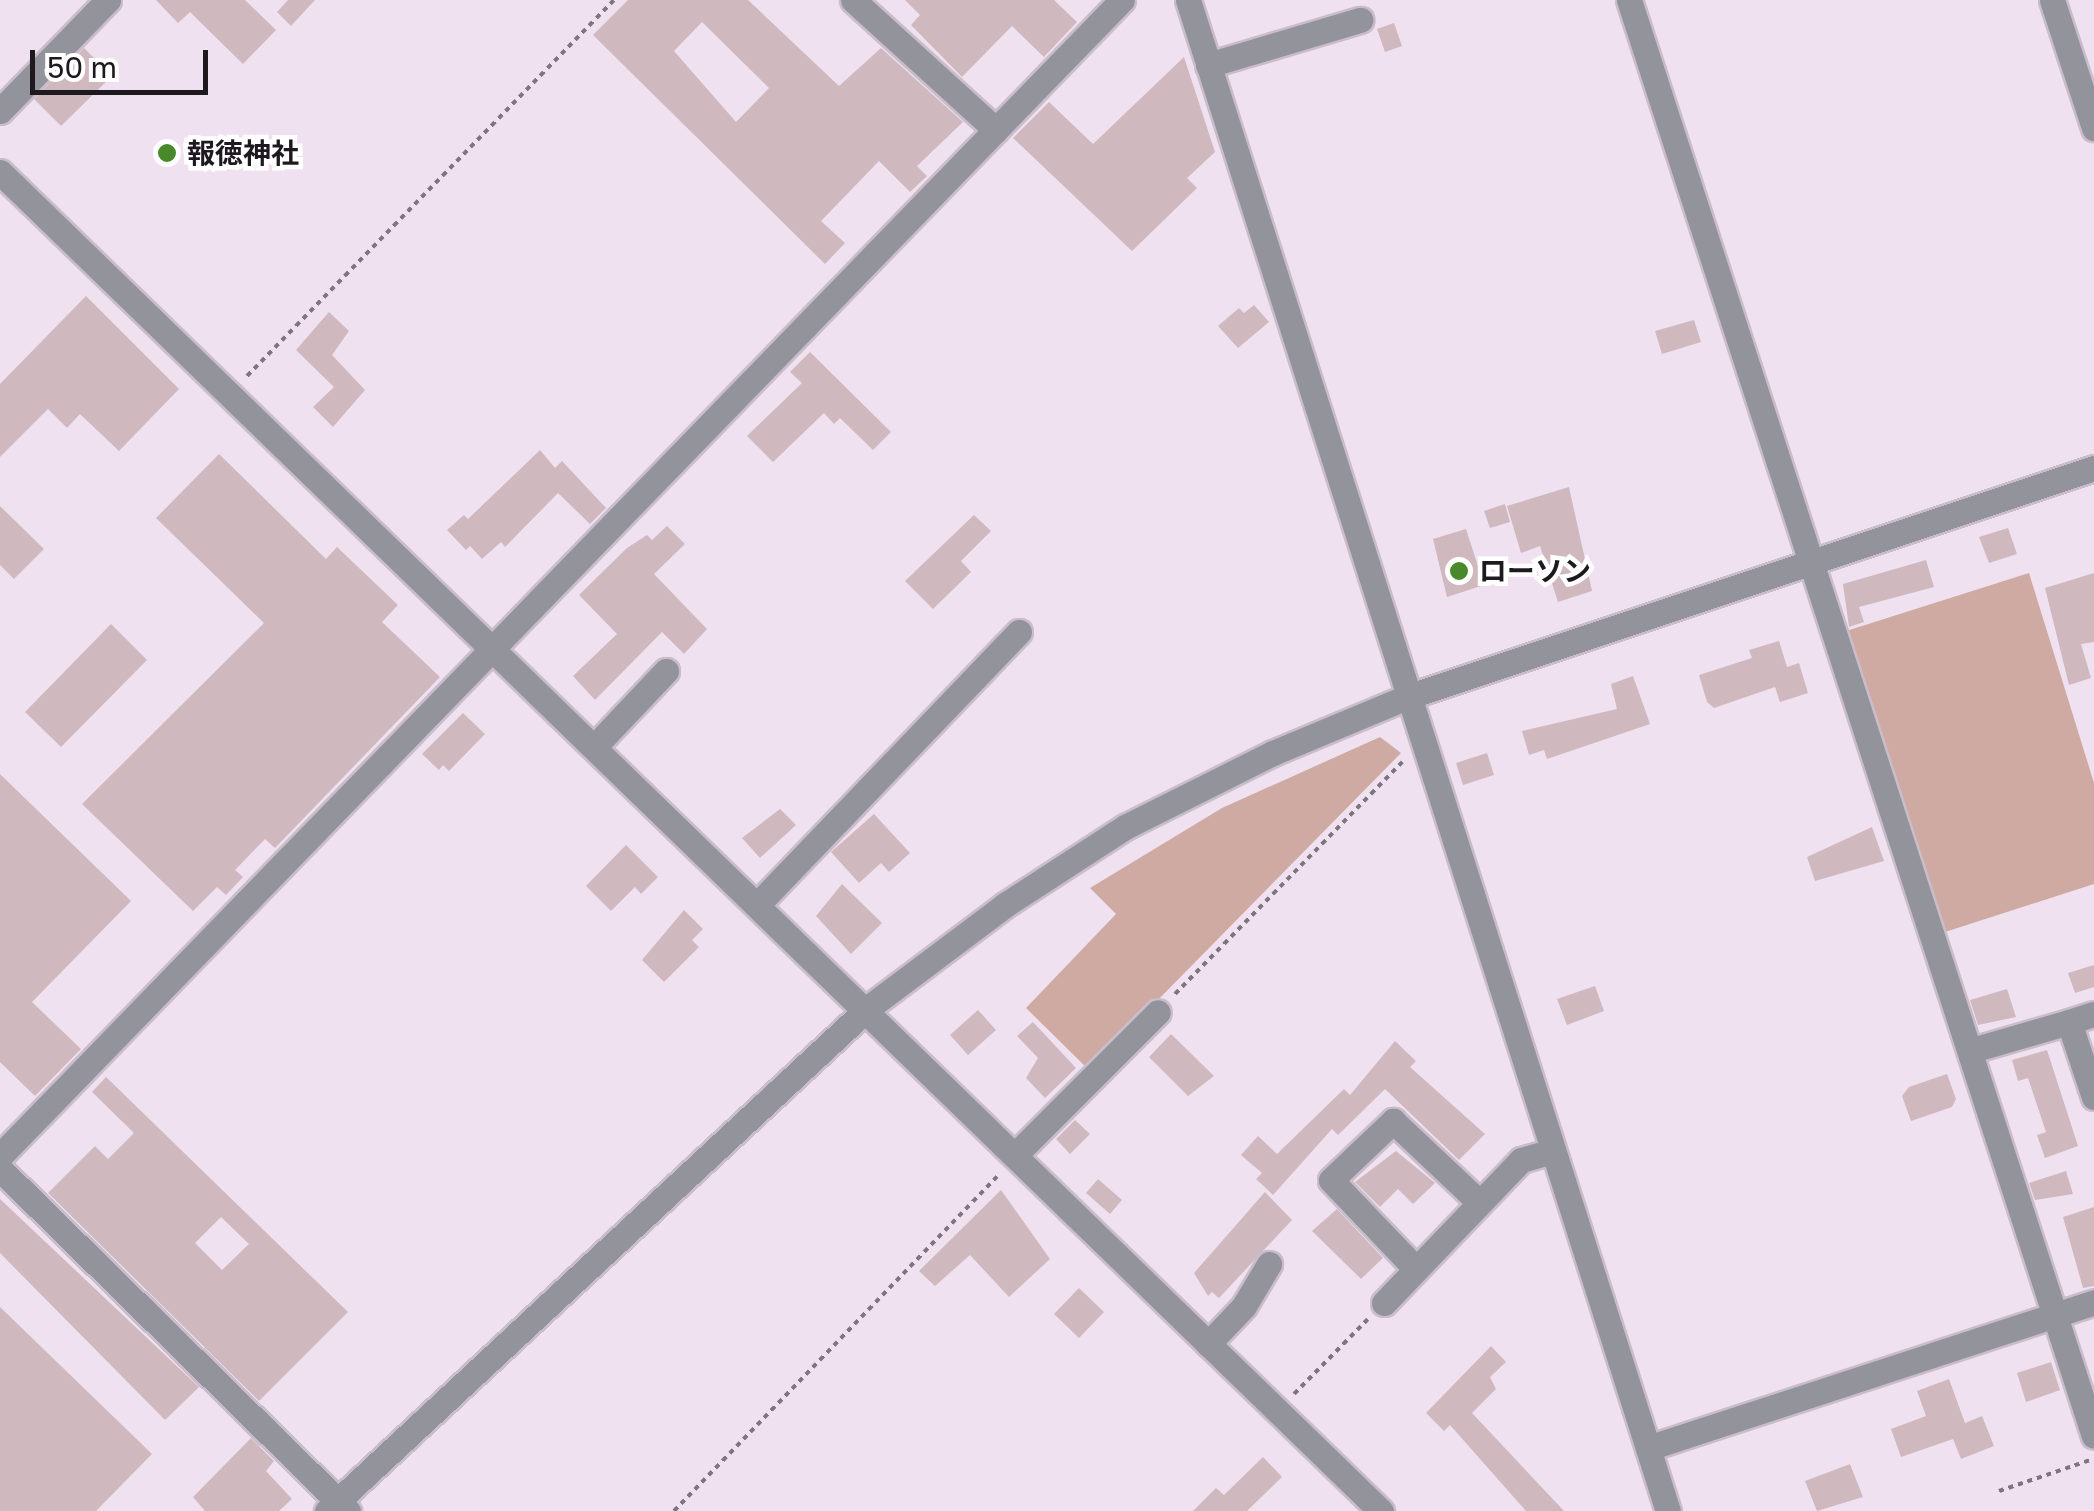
<!DOCTYPE html>
<html>
<head>
<meta charset="utf-8">
<style>
	body { margin:0 }
	#map { position:relative; width:2094px; height:1511px; overflow:hidden; background:#f0e1f1; font-family:"Golos Text","Noto Sans JP",sans-serif }
	div>[style] { position:absolute }
	.green>* { inset:0; background:#cfaaa2 }
	.building>* { inset:0; background:#cfb8be }
	.path>* { height:4px; margin-top:-2px; transform-origin:0; background:repeating-linear-gradient(90deg,#7e757f 0 5px,transparent 0 10px) }
	.roads { filter:drop-shadow(2px 0 #cabdcb) drop-shadow(-2px 0 #cabdcb) drop-shadow(0 2px #cabdcb) drop-shadow(0 -2px #cabdcb) }
	.minor>* { height:25px; margin:-12.5px; padding:0 12.5px; transform-origin:12.5px; border-radius:12.5px; background:#93939b }
	.dots>* { width:28px; height:28px; translate:-50% -50%; box-sizing:border-box; border:5px solid #fff; border-radius:50% }
	span { translate:-50% -50%; white-space:nowrap; text-align:center; line-height:1.15; -webkit-text-stroke:9px #fff; paint-order:stroke }
	.poi-label { font-size:28px; color:#1e191f; font-weight:700 }
	.left { translate:0 -50%; text-align:left }
	.scale { position:absolute; left:30px; top:50px; width:178px; height:45px; box-sizing:border-box; border:5px solid #1e191f; border-top:0; padding-left:12px; font-size:30px; line-height:35px; white-space:nowrap; color:#1e191f; -webkit-text-stroke:8px #fff; paint-order:stroke }
</style>
</head>
<body>
<div id="map">
	<div class="green">
		<div style="clip-path:polygon(2029px 573px,2094px 783px,2094px 884px,1942px 933px,1843px 632px)"></div>
		<div style="clip-path:polygon(1380px 737px,1401px 753px,1089px 1070px,1026px 1008px,1116px 914px,1090px 888px,1222px 808px)"></div>
	</div>
	<div class="building">
		<div style="clip-path:polygon(156px 0,245px 0,276px 30px,243px 64px,190px 12px,178px 23px)"></div>
		<div style="clip-path:polygon(288px 0,315px 0,291px 26px,277px 12px)"></div>
		<div style="clip-path:polygon(evenodd,628px 0,748px 0,839px 86px,881px 48px,963px 122px,917px 166px,927px 176px,910px 192px,879px 161px,821px 221px,845px 243px,825px 264px,593px 35px,628px 0,702px 22px,769px 88px,736px 122px,674px 51px,702px 22px)"></div>
		<div style="clip-path:polygon(905px 0,1054px 0,1077px 22px,1044px 57px,1012px 26px,962px 77px,911px 25px,920px 15px)"></div>
		<div style="clip-path:polygon(1394px 23px,1402px 46px,1385px 52px,1377px 29px)"></div>
		<div style="clip-path:polygon(84px 48px,112px 76px,61px 126px,34px 99px)"></div>
		<div style="clip-path:polygon(1184px 57px,1215px 152px,1187px 178px,1197px 188px,1132px 251px,1013px 138px,1049px 102px,1093px 144px)"></div>
		<div style="clip-path:polygon(86px 296px,179px 389px,119px 451px,80px 414px,67px 428px,48px 409px,0 457px,0 384px)"></div>
		<div style="clip-path:polygon(1254px 305px,1269px 322px,1238px 348px,1218px 326px,1239px 308px,1244px 313px)"></div>
		<div style="clip-path:polygon(329px 312px,349px 331px,332px 355px,365px 390px,333px 427px,313px 407px,334px 387px,296px 350px)"></div>
		<div style="clip-path:polygon(1694px 320px,1701px 342px,1662px 354px,1655px 331px)"></div>
		<div style="clip-path:polygon(810px 352px,891px 432px,873px 450px,840px 418px,834px 424px,824px 413px,773px 462px,747px 436px,802px 383px,790px 372px)"></div>
		<div style="clip-path:polygon(540px 450px,555px 468px,562px 461px,606px 508px,590px 524px,558px 493px,505px 547px,501px 542px,482px 559px,470px 546px,466px 550px,447px 530px,464px 515px,468px 519px)"></div>
		<div style="clip-path:polygon(219px 454px,326px 559px,337px 547px,398px 605px,382px 622px,440px 677px,275px 848px,265px 839px,235px 870px,243px 877px,226px 895px,217px 887px,193px 911px,82px 804px,264px 623px,156px 518px)"></div>
		<div style="clip-path:polygon(1569px 487px,1592px 591px,1558px 602px,1540px 546px,1521px 553px,1507px 506px)"></div>
		<div style="clip-path:polygon(1505px 504px,1510px 522px,1490px 528px,1484px 511px)"></div>
		<div style="clip-path:polygon(0 506px,44px 549px,14px 579px,0 565px)"></div>
		<div style="clip-path:polygon(974px 515px,991px 531px,961px 561px,971px 572px,933px 609px,905px 581px)"></div>
		<div style="clip-path:polygon(667px 526px,685px 544px,654px 574px,707px 629px,684px 654px,662px 632px,595px 700px,573px 676px,617px 634px,579px 595px,627px 548px,647px 535px,652px 540px)"></div>
		<div style="clip-path:polygon(2008px 528px,2017px 554px,1989px 563px,1979px 537px)"></div>
		<div style="clip-path:polygon(1466px 529px,1484px 585px,1447px 597px,1433px 539px)"></div>
		<div style="clip-path:polygon(1926px 560px,1934px 587px,1859px 607px,1864px 622px,1849px 627px,1843px 584px)"></div>
		<div style="clip-path:polygon(2094px 573px,2094px 642px,2081px 644px,2091px 678px,2069px 685px,2045px 588px)"></div>
		<div style="clip-path:polygon(111px 624px,147px 660px,61px 747px,25px 712px)"></div>
		<div style="clip-path:polygon(1779px 641px,1787px 667px,1799px 663px,1808px 693px,1780px 702px,1775px 687px,1714px 708px,1707px 702px,1699px 675px,1752px 658px,1749px 650px)"></div>
		<div style="clip-path:polygon(1633px 676px,1650px 724px,1547px 759px,1544px 750px,1529px 755px,1522px 731px,1617px 709px,1611px 684px)"></div>
		<div style="clip-path:polygon(463px 713px,485px 734px,449px 771px,443px 765px,439px 770px,422px 754px)"></div>
		<div style="clip-path:polygon(1487px 753px,1494px 775px,1463px 785px,1456px 763px)"></div>
		<div style="clip-path:polygon(0 774px,131px 901px,32px 1002px,81px 1049px,35px 1096px,0 1062px)"></div>
		<div style="clip-path:polygon(780px 809px,796px 825px,760px 858px,742px 838px)"></div>
		<div style="clip-path:polygon(874px 814px,910px 853px,889px 872px,881px 863px,859px 883px,831px 852px)"></div>
		<div style="clip-path:polygon(1872px 827px,1884px 861px,1815px 881px,1807px 857px)"></div>
		<div style="clip-path:polygon(626px 845px,658px 877px,641px 894px,635px 887px,611px 911px,586px 886px)"></div>
		<div style="clip-path:polygon(842px 884px,882px 923px,851px 954px,816px 916px)"></div>
		<div style="clip-path:polygon(684px 910px,703px 929px,692px 940px,699px 947px,664px 982px,642px 960px)"></div>
		<div style="clip-path:polygon(2094px 965px,2094px 987px,2075px 993px,2068px 973px)"></div>
		<div style="clip-path:polygon(1595px 986px,1604px 1011px,1567px 1025px,1557px 999px)"></div>
		<div style="clip-path:polygon(2007px 989px,2016px 1017px,1978px 1025px,1970px 1000px)"></div>
		<div style="clip-path:polygon(978px 1010px,996px 1030px,968px 1055px,950px 1035px)"></div>
		<div style="clip-path:polygon(1033px 1022px,1076px 1068px,1045px 1098px,1026px 1078px,1038px 1058px,1017px 1036px)"></div>
		<div style="clip-path:polygon(1171px 1034px,1214px 1076px,1188px 1096px,1149px 1057px)"></div>
		<div style="clip-path:polygon(1395px 1041px,1416px 1061px,1410px 1067px,1485px 1134px,1459px 1160px,1385px 1089px,1338px 1135px,1332px 1129px,1273px 1195px,1256px 1179px,1262px 1173px,1241px 1155px,1258px 1136px,1277px 1154px,1344px 1089px,1350px 1095px)"></div>
		<div style="clip-path:polygon(2047px 1050px,2078px 1146px,2045px 1158px,2037px 1135px,2046px 1132px,2028px 1078px,2018px 1081px,2012px 1060px)"></div>
		<div style="clip-path:polygon(1947px 1074px,1956px 1099px,1952px 1107px,1911px 1121px,1902px 1096px,1909px 1087px)"></div>
		<div style="clip-path:polygon(evenodd,106px 1077px,348px 1312px,259px 1401px,48px 1193px,95px 1146px,108px 1159px,134px 1133px,92px 1092px,106px 1077px,221px 1217px,249px 1244px,222px 1270px,195px 1243px,221px 1217px)"></div>
		<div style="clip-path:polygon(1075px 1120px,1090px 1134px,1070px 1154px,1056px 1139px)"></div>
		<div style="clip-path:polygon(1396px 1151px,1435px 1183px,1413px 1204px,1398px 1189px,1380px 1207px,1355px 1182px)"></div>
		<div style="clip-path:polygon(2066px 1171px,2073px 1194px,2035px 1200px,2029px 1183px)"></div>
		<div style="clip-path:polygon(1098px 1179px,1122px 1200px,1110px 1214px,1086px 1193px)"></div>
		<div style="clip-path:polygon(1001px 1190px,1050px 1259px,1009px 1297px,970px 1255px,935px 1286px,919px 1271px)"></div>
		<div style="clip-path:polygon(1265px 1192px,1292px 1220px,1219px 1298px,1212px 1292px,1208px 1296px,1194px 1273px)"></div>
		<div style="clip-path:polygon(0 1199px,199px 1387px,165px 1420px,0 1253px)"></div>
		<div style="clip-path:polygon(2094px 1207px,2094px 1286px,2083px 1288px,2063px 1217px)"></div>
		<div style="clip-path:polygon(1337px 1209px,1383px 1258px,1361px 1279px,1312px 1231px)"></div>
		<div style="clip-path:polygon(1079px 1288px,1104px 1312px,1079px 1338px,1054px 1314px)"></div>
		<div style="clip-path:polygon(0 1307px,152px 1454px,96px 1511px,0 1511px)"></div>
		<div style="clip-path:polygon(1491px 1346px,1506px 1362px,1490px 1377px,1496px 1389px,1472px 1413px,1564px 1511px,1526px 1511px,1450px 1425px,1444px 1431px,1426px 1413px)"></div>
		<div style="clip-path:polygon(2051px 1362px,2060px 1390px,2026px 1402px,2017px 1373px)"></div>
		<div style="clip-path:polygon(1949px 1379px,1965px 1423px,1982px 1416px,1994px 1446px,1961px 1459px,1953px 1439px,1901px 1457px,1891px 1429px,1926px 1416px,1917px 1391px)"></div>
		<div style="clip-path:polygon(251px 1438px,274px 1461px,266px 1471px,292px 1499px,279px 1511px,205px 1511px,193px 1497px)"></div>
		<div style="clip-path:polygon(1263px 1457px,1282px 1477px,1247px 1511px,1193px 1511px,1216px 1488px,1224px 1495px)"></div>
		<div style="clip-path:polygon(1850px 1464px,1863px 1497px,1817px 1511px,1805px 1481px)"></div>
	</div>
	<div class="path">
		<div style="left:247px;top:376px;width:525px;rotate:-45.69deg"></div>
		<div style="left:1175px;top:994px;width:325px;rotate:-45.6deg"></div>
		<div style="left:1294px;top:1394px;width:105px;rotate:-45.4deg"></div>
		<div style="left:1999px;top:1491px;width:96px;rotate:-18.8deg"></div>
		<div style="left:674px;top:1511px;width:466px;rotate:-46deg"></div>
	</div>
	<div class="roads">
		<div class="minor">
			<div style="left:853px;top:0;width:193px;rotate:42.3deg"></div>
			<div style="left:1188px;top:0;width:1585px;rotate:72.38deg"></div>
			<div style="left:1629px;top:0;width:1509px;rotate:72.06deg"></div>
			<div style="left:2052px;top:0;width:135px;rotate:71.8deg"></div>
			<div style="left:1208px;top:65px;width:159px;rotate:-16.5deg"></div>
			<div style="left:0;top:111px;width:155px;rotate:-45.8deg"></div>
			<div style="left:0;top:172px;width:1924px;rotate:44.12deg"></div>
			<div style="left:596px;top:745px;width:102px;rotate:-46.6deg"></div>
			<div style="left:758px;top:904px;width:377px;rotate:-46.2deg"></div>
			<div style="left:2069px;top:1022px;width:26px;rotate:-18deg"></div>
			<div style="left:1972px;top:1050px;width:101px;rotate:-16.1deg"></div>
			<div style="left:2069px;top:1022px;width:79px;rotate:71.6deg"></div>
			<div style="left:1017px;top:1153px;width:199px;rotate:-45deg"></div>
			<div style="left:0;top:1156px;width:1611px;rotate:-45.86deg"></div>
			<div style="left:0;top:1169px;width:488px;rotate:44.5deg"></div>
			<div style="left:1416px;top:1269px;width:123px;rotate:-133.7deg"></div>
			<div style="left:1331px;top:1180px;width:86px;rotate:-43.6deg"></div>
			<div style="left:1393px;top:1121px;width:118px;rotate:43.3deg"></div>
			<div style="left:1384px;top:1303px;width:198px;rotate:-46.2deg"></div>
			<div style="left:1521px;top:1160px;width:32px;rotate:-16deg"></div>
			<div style="left:1208px;top:1344px;width:52px;rotate:-46.5deg"></div>
			<div style="left:1244px;top:1306px;width:49px;rotate:-59.2deg"></div>
			<div style="left:1648px;top:1448px;width:469px;rotate:-18.1deg"></div>
			<div style="left:327px;top:1511px;width:739px;rotate:-42.92deg"></div>
			<div style="left:868px;top:1008px;width:171px;rotate:-36.9deg"></div>
			<div style="left:1005px;top:905px;width:143px;rotate:-33deg"></div>
			<div style="left:1125px;top:827px;width:165px;rotate:-26.6deg"></div>
			<div style="left:1273px;top:753px;width:145px;rotate:-22.7deg"></div>
			<div style="left:1407px;top:697px;width:724px;rotate:-18.43deg"></div>
		</div>
	</div>
	<div class="dots">
		<div style="left:167px;top:153px;background:#49892b"></div>
		<div style="left:1459px;top:571px;background:#49892b"></div>
	</div>
	<div class="poi-label">
		<span class="left" style="left:187px;top:153px">報徳神社</span>
		<span class="left" style="left:1479px;top:571px">ローソン</span>
	</div>
	<div class="scale">50 m</div>
</div>
</body>
</html>
